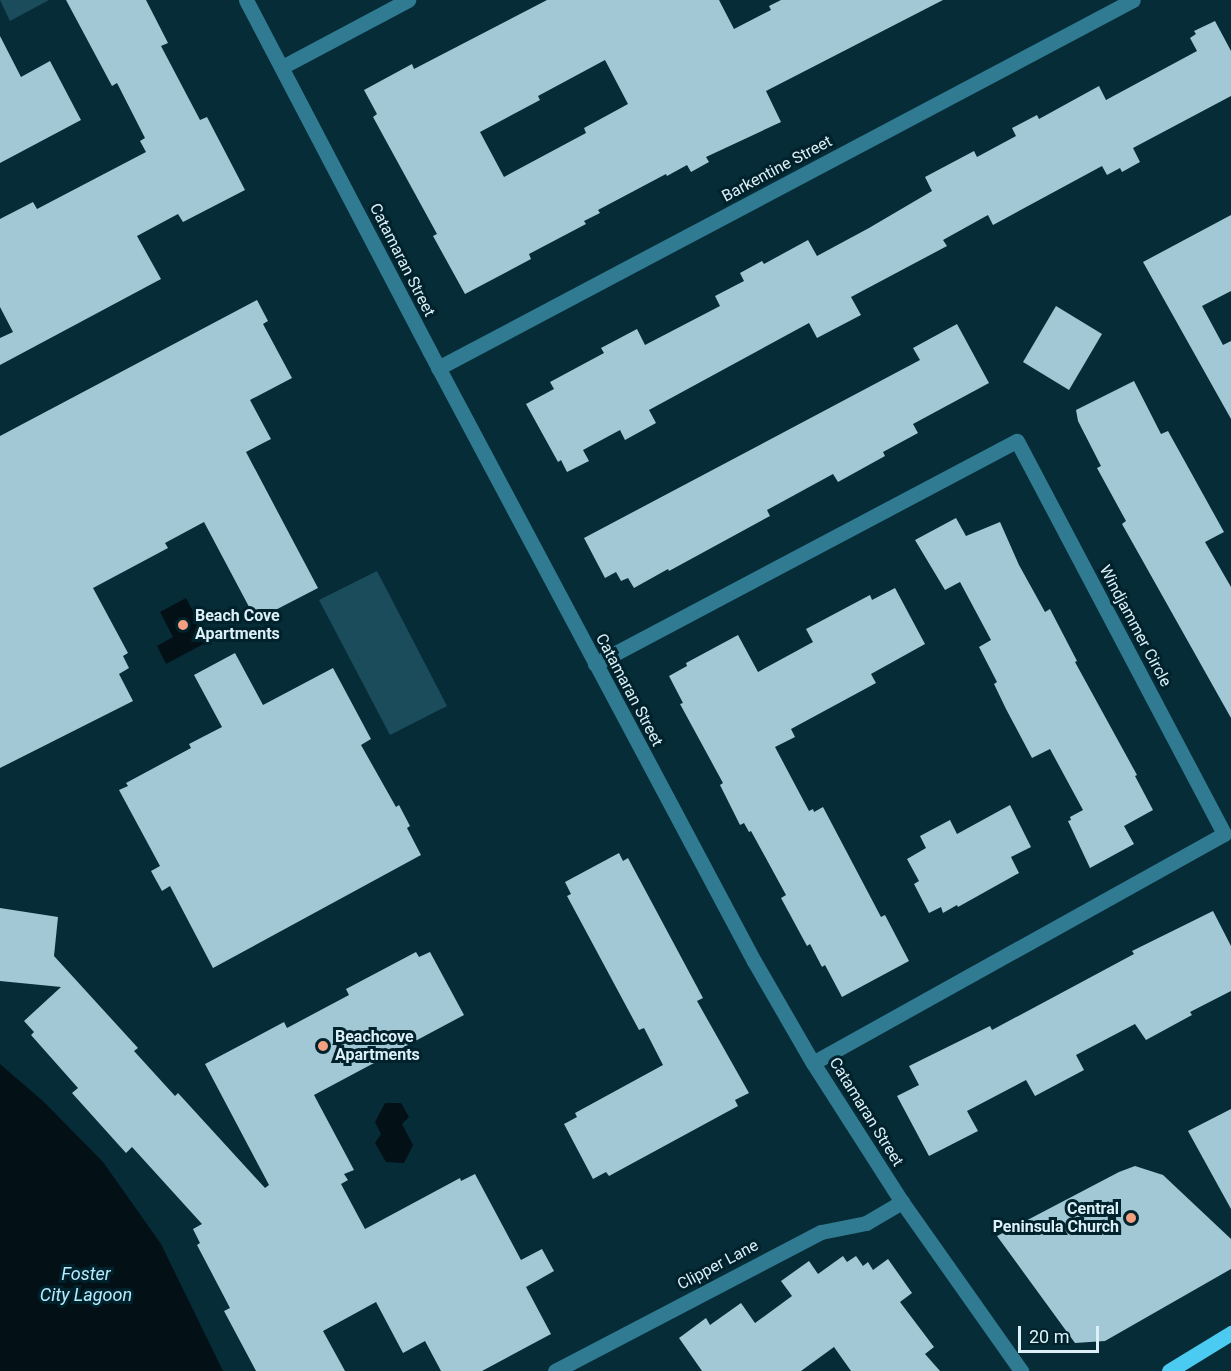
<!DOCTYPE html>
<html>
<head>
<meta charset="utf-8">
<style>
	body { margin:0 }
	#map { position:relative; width:1231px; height:1371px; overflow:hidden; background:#062c37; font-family:Roboto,sans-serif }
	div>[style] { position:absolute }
	.green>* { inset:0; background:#1a4c5b }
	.water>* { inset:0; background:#031116 }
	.building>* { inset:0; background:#a2c8d6 }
	.minor>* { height:15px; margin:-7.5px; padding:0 7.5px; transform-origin:7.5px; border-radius:7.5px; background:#307b92 }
	.major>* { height:15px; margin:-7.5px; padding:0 7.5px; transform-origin:7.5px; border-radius:7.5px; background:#4bcbf2 }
	.dots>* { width:16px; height:16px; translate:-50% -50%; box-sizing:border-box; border:3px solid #00222c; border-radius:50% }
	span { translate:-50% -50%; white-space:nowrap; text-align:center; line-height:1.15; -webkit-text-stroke:6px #00222c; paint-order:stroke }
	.street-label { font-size:16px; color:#ddf0f7 }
	.poi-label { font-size:16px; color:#ddf0f7; font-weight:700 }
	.left { translate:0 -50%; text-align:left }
	.right { translate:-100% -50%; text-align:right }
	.water-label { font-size:18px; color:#b6ebfe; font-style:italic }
	.scale { position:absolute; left:1018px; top:1326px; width:81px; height:27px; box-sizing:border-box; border:3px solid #ddf0f7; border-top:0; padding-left:8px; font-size:18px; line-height:21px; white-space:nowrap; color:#ddf0f7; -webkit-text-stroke:4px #00222c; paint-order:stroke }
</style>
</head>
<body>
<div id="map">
	<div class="green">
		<div style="clip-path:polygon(0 0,49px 0,10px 21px)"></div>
		<div style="clip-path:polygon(377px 571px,447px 706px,390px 735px,319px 600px)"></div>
	</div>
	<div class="water">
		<div style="clip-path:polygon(186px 598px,209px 641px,166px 664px,157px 646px,173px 637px,160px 612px)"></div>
		<div style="clip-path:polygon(0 1064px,44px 1102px,103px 1162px,161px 1244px,223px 1371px,0 1371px)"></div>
		<div style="clip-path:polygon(385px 1103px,401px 1103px,409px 1117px,402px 1124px,413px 1145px,404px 1163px,386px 1162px,375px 1143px,381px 1134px,375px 1122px)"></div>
	</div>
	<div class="building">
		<div style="clip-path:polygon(66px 0,146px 0,168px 43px,161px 46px,200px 120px,207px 117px,245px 190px,183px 222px,178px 214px,137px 236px,161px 279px,0 365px,0 338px,13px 332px,0 307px,0 219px,33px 202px,37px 209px,146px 152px,140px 141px,145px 138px,117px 83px,112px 86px)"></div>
		<div style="clip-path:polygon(evenodd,547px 0,719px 0,734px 29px,771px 10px,769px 6px,781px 0,943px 0,766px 91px,781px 122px,706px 157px,709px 162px,691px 172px,687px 165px,667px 176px,666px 174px,598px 210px,600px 213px,584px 221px,586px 224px,529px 254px,531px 259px,465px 294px,433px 236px,437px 234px,373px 117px,377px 114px,364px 90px,412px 64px,414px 69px,547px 0,605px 60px,628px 104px,584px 128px,586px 133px,504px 177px,480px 132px,540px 100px,538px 96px,605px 60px)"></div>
		<div style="clip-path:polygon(1215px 21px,1231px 51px,1231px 96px,1133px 148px,1140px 162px,1122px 172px,1120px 168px,1107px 175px,1102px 166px,993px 225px,988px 215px,943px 240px,947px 246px,851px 297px,861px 315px,817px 338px,809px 323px,649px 410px,656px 423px,625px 440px,620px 430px,583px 450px,589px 461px,567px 472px,561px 460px,558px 462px,526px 404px,554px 389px,550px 382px,604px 353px,601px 348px,637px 329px,645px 345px,720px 306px,715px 296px,744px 281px,740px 273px,762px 261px,764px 264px,808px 240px,817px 256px,869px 228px,932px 191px,925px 177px,974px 151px,977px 157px,1016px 136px,1012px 128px,1037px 115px,1039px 119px,1099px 86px,1106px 100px,1197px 51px,1190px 38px,1196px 34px,1194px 31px)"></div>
		<div style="clip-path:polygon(0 36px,21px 77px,50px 61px,81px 120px,0 163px)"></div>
		<div style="clip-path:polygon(1231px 215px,1231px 291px,1202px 306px,1223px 345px,1231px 341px,1231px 419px,1143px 262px)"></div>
		<div style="clip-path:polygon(257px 300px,268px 321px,263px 324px,292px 378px,250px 400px,271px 439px,246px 452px,318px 588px,256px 620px,204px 522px,165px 543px,168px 548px,93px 588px,128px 653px,123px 656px,129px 668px,119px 674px,133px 701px,0 768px,0 436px)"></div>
		<div style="clip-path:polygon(1056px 306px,1102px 334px,1069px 390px,1023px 362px)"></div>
		<div style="clip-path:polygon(957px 324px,989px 383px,913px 424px,918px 433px,883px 452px,885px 456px,838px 482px,833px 474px,767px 510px,770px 516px,669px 571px,668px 569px,634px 588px,628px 578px,621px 581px,616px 572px,605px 578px,584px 538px,920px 360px,913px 348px)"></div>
		<div style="clip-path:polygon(1134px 381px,1161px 434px,1168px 431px,1224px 532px,1205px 542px,1231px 587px,1231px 718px,1122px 524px,1126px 521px,1097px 468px,1101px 466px,1078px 421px,1076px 410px)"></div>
		<div style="clip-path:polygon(956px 518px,966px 536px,1000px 522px,1019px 565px,1045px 612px,1050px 609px,1077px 661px,1075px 662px,1137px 775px,1135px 776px,1153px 810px,1124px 826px,1134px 844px,1090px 868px,1068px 821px,1071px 820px,1070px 817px,1083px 810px,1050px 749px,1032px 758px,1006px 709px,994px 684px,997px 682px,979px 647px,991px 640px,960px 582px,945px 590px,915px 540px)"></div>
		<div style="clip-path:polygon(895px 588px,925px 644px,871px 674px,876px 683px,791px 729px,795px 737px,775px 747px,809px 811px,813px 809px,814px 812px,823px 807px,881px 917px,885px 915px,909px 961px,842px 997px,825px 965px,822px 967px,810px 944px,807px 946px,781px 898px,786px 895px,751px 831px,749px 832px,744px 823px,740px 825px,720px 785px,723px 783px,680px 704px,683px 703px,669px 676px,687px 666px,686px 663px,738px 635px,758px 672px,813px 642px,806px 629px,870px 595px,872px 600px)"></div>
		<div style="clip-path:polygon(235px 653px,263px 705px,333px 668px,371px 739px,361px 745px,396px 807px,399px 805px,410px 826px,407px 828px,421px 855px,213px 968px,170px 886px,162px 891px,151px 871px,160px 866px,119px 790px,128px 786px,126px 783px,191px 748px,189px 744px,222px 727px,194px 675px)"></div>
		<div style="clip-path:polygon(1010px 805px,1031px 847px,1011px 857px,1019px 873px,958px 907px,957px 905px,943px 913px,941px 907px,929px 913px,914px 884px,919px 881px,907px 859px,926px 848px,920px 836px,950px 820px,957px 834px)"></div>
		<div style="clip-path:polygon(619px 853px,623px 861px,628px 858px,703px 998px,697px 1001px,749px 1093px,735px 1100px,738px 1106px,609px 1176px,606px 1172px,593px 1179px,564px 1124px,577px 1117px,575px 1113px,663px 1065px,644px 1028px,639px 1030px,567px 896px,571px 894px,565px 882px)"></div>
		<div style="clip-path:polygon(0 908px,58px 917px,54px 956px,138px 1048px,134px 1051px,175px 1096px,178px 1093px,265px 1188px,269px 1185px,205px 1064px,284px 1022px,287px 1028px,349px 995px,346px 989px,416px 952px,419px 957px,430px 952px,464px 1015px,314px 1095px,354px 1170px,344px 1174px,348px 1180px,341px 1184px,365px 1229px,460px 1178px,461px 1181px,475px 1174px,521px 1260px,542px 1249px,554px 1271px,526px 1287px,551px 1334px,482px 1371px,441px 1371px,425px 1341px,403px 1353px,376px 1302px,323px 1331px,345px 1371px,256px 1371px,224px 1311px,230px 1308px,197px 1245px,200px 1243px,193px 1229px,202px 1224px,132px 1147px,126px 1153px,72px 1093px,78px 1088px,31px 1035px,34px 1032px,24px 1021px,61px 987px,0 981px)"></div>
		<div style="clip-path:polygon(1213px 911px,1231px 946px,1231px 991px,1190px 1012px,1192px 1015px,1146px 1040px,1135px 1024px,1076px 1055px,1084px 1070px,1035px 1096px,1026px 1080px,967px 1111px,978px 1131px,929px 1156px,897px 1096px,919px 1085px,909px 1066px,990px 1026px,992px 1030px,1134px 954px,1132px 951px)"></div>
		<div style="clip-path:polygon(1231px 1109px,1231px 1209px,1188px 1131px)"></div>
		<div style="clip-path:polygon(1135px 1166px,1163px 1175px,1231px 1239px,1231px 1269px,1105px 1341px,1075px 1343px,997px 1236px,1119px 1172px)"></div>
		<div style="clip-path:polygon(843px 1256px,847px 1262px,856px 1256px,863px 1266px,868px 1262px,873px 1270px,888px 1259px,912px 1293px,900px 1302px,934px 1347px,925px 1354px,940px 1371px,851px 1371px,834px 1347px,801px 1371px,702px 1371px,679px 1338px,706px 1318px,710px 1325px,741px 1303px,755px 1323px,792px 1296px,781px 1281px,809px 1261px,818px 1274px)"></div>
	</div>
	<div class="minor">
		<div style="left:246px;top:0;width:397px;rotate:62.4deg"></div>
		<div style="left:430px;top:352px;width:690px;rotate:61.99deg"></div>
		<div style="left:754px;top:961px;width:118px;rotate:60deg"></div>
		<div style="left:813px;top:1063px;width:165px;rotate:57.4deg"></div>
		<div style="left:902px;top:1202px;width:207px;rotate:54.8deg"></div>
		<div style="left:282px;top:67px;width:143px;rotate:-28deg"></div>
		<div style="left:438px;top:368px;width:786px;rotate:-27.9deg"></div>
		<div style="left:595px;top:664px;width:477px;rotate:-27.9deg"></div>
		<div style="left:1017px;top:441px;width:444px;rotate:62.2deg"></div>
		<div style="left:1224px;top:834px;width:470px;rotate:150.9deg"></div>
		<div style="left:555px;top:1371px;width:300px;rotate:-27.6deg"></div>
		<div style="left:821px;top:1232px;width:46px;rotate:-11.3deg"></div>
		<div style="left:866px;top:1223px;width:42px;rotate:-30.3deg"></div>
	</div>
	<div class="major">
		<div style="left:1169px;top:1371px;width:73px;rotate:-31.5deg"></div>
	</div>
	<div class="dots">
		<div style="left:183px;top:625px;background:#f2a080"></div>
		<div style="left:323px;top:1046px;background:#f2a080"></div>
		<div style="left:1131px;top:1218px;background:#f2a080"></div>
	</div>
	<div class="street-label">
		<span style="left:777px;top:169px;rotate:-28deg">Barkentine Street</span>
		<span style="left:402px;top:260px;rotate:63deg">Catamaran Street</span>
		<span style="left:1135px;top:626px;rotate:62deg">Windjammer Circle</span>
		<span style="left:629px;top:690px;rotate:62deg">Catamaran Street</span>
		<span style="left:866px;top:1112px;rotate:58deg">Catamaran Street</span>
		<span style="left:718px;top:1265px;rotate:-28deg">Clipper Lane</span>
	</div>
	<div class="poi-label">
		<span class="left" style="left:195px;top:625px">Beach Cove<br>Apartments</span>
		<span class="left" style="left:335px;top:1046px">Beachcove<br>Apartments</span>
		<span class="right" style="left:1119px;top:1218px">Central<br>Peninsula Church</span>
	</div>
	<div class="water-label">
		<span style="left:86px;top:1285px">Foster<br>City Lagoon</span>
	</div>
	<div class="scale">20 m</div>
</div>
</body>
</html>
